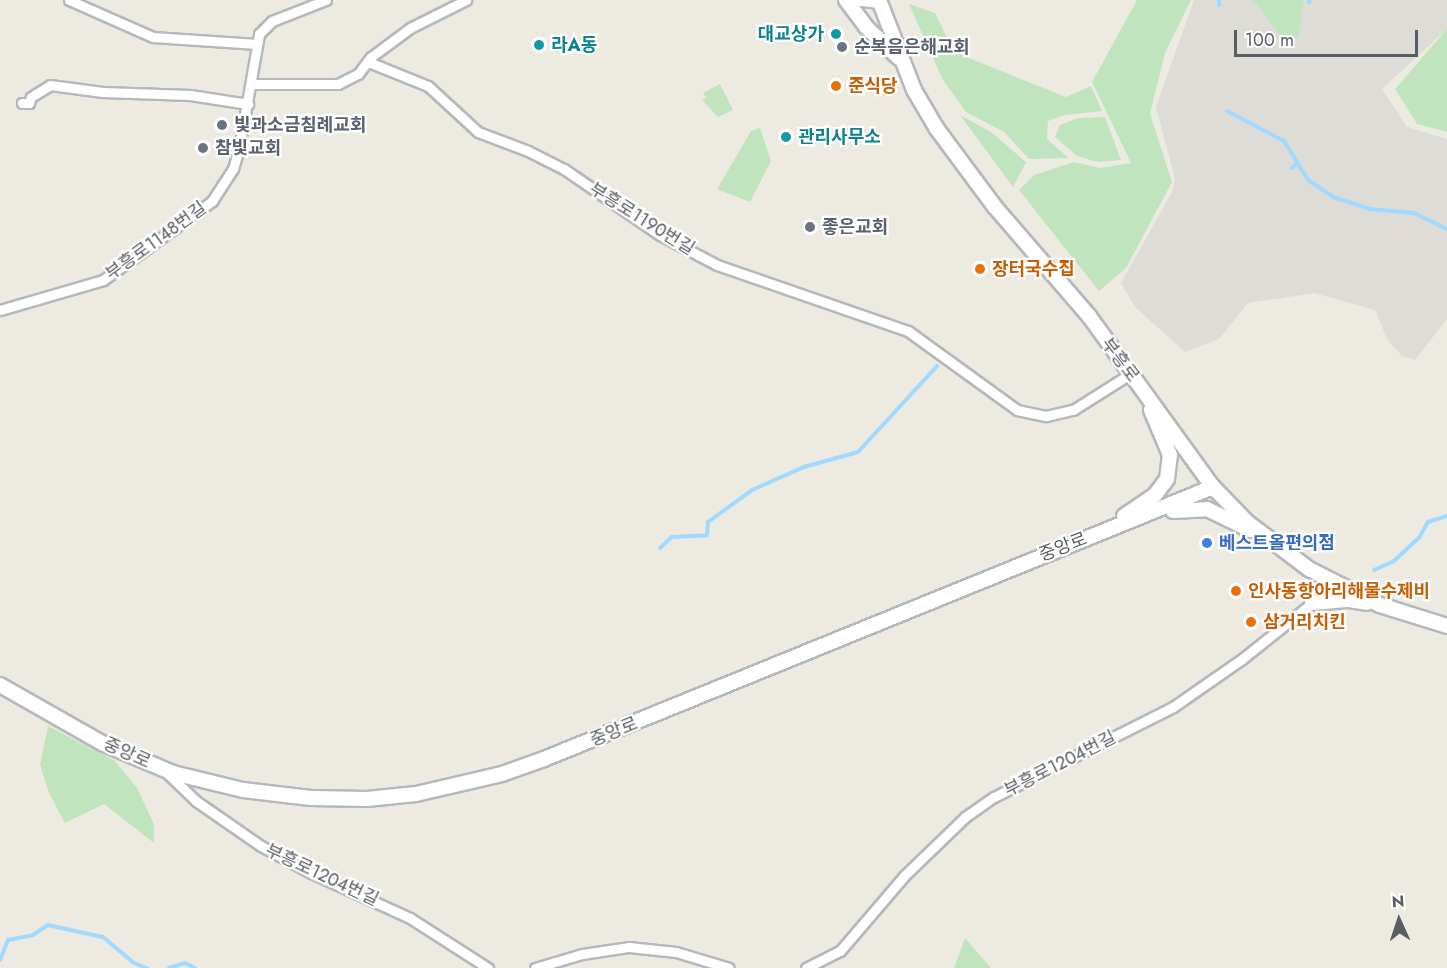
<!DOCTYPE html>
<html>
<head>
<meta charset="utf-8">
<style>
	body { margin:0 }
	#map { position:relative; width:1447px; height:968px; overflow:hidden; background:#edeae2; font-family:Jost,"Noto Sans KR",sans-serif }
	div>[style] { position:absolute }
	.industrial>* { inset:0; background:#dedcd6 }
	.green>* { inset:0; background:#c0e5be }
	.stream>* { height:4px; margin:-2px; padding:0 2px; transform-origin:2px; border-radius:2px; background:#a1dafe }
	.roads { filter:drop-shadow(2px 0 #b5b8bc) drop-shadow(-2px 0 #b5b8bc) drop-shadow(0 2px #b5b8bc) drop-shadow(0 -2px #b5b8bc) }
	.street>* { height:9px; margin:-4.5px; padding:0 4.5px; transform-origin:4.5px; border-radius:4.5px; background:#fff }
	.secondary>* { height:14px; margin:-7px; padding:0 7px; transform-origin:7px; border-radius:7px; background:#fff }
	.dots>* { width:16px; height:16px; translate:-50% -50%; box-sizing:border-box; border:3px solid #fff; border-radius:50% }
	span { translate:-50% -50%; white-space:nowrap; text-align:center; line-height:1.15; -webkit-text-stroke:4.5px #fff; paint-order:stroke }
	.culture-label { font-size:18px; color:#0d838f; font-weight:700 }
	.right { translate:-100% -50%; text-align:right }
	.left { translate:0 -50%; text-align:left }
	.worship-label { font-size:18px; color:#5b616d; font-weight:700 }
	.food-label { font-size:18px; color:#c56008; font-weight:700 }
	.street-label { font-size:18px; color:#5a5e63 }
	.shop-label { font-size:18px; color:#366cbe; font-weight:700 }
	.north { position:absolute; left:1369px; top:890px; width:60px; height:60px; -webkit-text-stroke:4px #fff; paint-order:stroke; rotate:357deg; font-size:16px; font-weight:700; line-height:24px; text-align:center; color:#5a5e63 }
	.north::after { content:''; display:block; margin:auto; width:21px; height:27px; background:#5a5e63; clip-path:polygon(50% 0,100% 100%,50% 72%,0 100%) }
	.scale { position:absolute; left:1234px; top:30px; width:184px; height:27px; box-sizing:border-box; border:3px solid #5a5e63; border-top:0; padding-left:8px; font-size:18px; line-height:21px; white-space:nowrap; color:#5a5e63; -webkit-text-stroke:4px #fff; paint-order:stroke }
</style>
</head>
<body>
<div id="map">
	<div class="industrial">
		<div style="clip-path:polygon(1194px 0,1447px 0,1447px 29px,1382px 89px,1407px 127px,1447px 139px,1447px 319px,1415px 360px,1402px 356px,1388px 341px,1375px 310px,1314px 293px,1248px 303px,1219px 339px,1185px 352px,1135px 307px,1121px 283px,1172px 192px,1175px 179px,1156px 107px)"></div>
	</div>
	<div class="green">
		<div style="clip-path:polygon(1137px 0,1191px 0,1165px 53px,1150px 114px,1172px 182px,1126px 268px,1099px 291px,1019px 190px,1034px 175px,1074px 162px,1100px 168px,1131px 163px,1092px 82px)"></div>
		<div style="clip-path:polygon(1253px 0,1304px 0,1298px 38px,1281px 36px)"></div>
		<div style="clip-path:polygon(909px 4px,935px 13px,954px 52px,1066px 97px,1091px 86px,1102px 111px,1065px 115px,1048px 121px,1047px 139px,1069px 158px,1029px 159px,1004px 132px,966px 112px,943px 80px)"></div>
		<div style="clip-path:polygon(1447px 29px,1447px 132px,1417px 124px,1395px 89px)"></div>
		<div style="clip-path:polygon(720px 84px,733px 110px,718px 117px,702px 100px,706px 98px,703px 93px)"></div>
		<div style="clip-path:polygon(960px 115px,991px 132px,1026px 162px,1013px 187px)"></div>
		<div style="clip-path:polygon(1105px 117px,1121px 160px,1097px 162px,1077px 156px,1055px 137px,1060px 125px,1078px 118px)"></div>
		<div style="clip-path:polygon(760px 128px,771px 161px,750px 202px,717px 189px,751px 131px)"></div>
		<div style="clip-path:polygon(48px 726px,114px 760px,137px 788px,154px 824px,154px 843px,104px 804px,65px 823px,49px 793px,40px 765px)"></div>
		<div style="clip-path:polygon(965px 938px,991px 968px,954px 968px)"></div>
	</div>
	<div class="stream">
		<div style="left:1219px;top:0;width:5px;rotate:90deg"></div>
		<div style="left:1309px;top:2px;width:2px;rotate:-63deg"></div>
		<div style="left:1227px;top:111px;width:64px;rotate:27.8deg"></div>
		<div style="left:1284px;top:141px;width:46px;rotate:58.4deg"></div>
		<div style="left:1308px;top:180px;width:30px;rotate:34deg"></div>
		<div style="left:1333px;top:197px;width:38px;rotate:18deg"></div>
		<div style="left:1369px;top:209px;width:45px;rotate:5.1deg"></div>
		<div style="left:1414px;top:213px;width:37px;rotate:26deg"></div>
		<div style="left:1292px;top:168px;width:8px;rotate:-45deg"></div>
		<div style="left:660px;top:548px;width:16px;rotate:-43deg"></div>
		<div style="left:672px;top:537px;width:35px;rotate:-3deg"></div>
		<div style="left:707px;top:535px;width:13px;rotate:-86deg"></div>
		<div style="left:708px;top:522px;width:54px;rotate:-36deg"></div>
		<div style="left:752px;top:490px;width:57px;rotate:-23.9deg"></div>
		<div style="left:804px;top:467px;width:56px;rotate:-15.5deg"></div>
		<div style="left:858px;top:452px;width:117px;rotate:-47.4deg"></div>
		<div style="left:1374px;top:570px;width:22px;rotate:-24deg"></div>
		<div style="left:1394px;top:561px;width:34px;rotate:-43deg"></div>
		<div style="left:1419px;top:538px;width:18px;rotate:-61deg"></div>
		<div style="left:1428px;top:522px;width:20px;rotate:-18deg"></div>
		<div style="left:0;top:960px;width:22px;rotate:-68deg"></div>
		<div style="left:8px;top:940px;width:25px;rotate:-11deg"></div>
		<div style="left:33px;top:935px;width:18px;rotate:-34deg"></div>
		<div style="left:48px;top:925px;width:56px;rotate:12.3deg"></div>
		<div style="left:103px;top:937px;width:40px;rotate:40deg"></div>
		<div style="left:134px;top:963px;width:14px;rotate:21deg"></div>
		<div style="left:169px;top:968px;width:17px;rotate:-17deg"></div>
		<div style="left:185px;top:963px;width:11px;rotate:27deg"></div>
	</div>
	<div class="roads">
		<div class="street">
			<div style="left:69px;top:0;width:92px;rotate:23.8deg"></div>
			<div style="left:153px;top:37px;width:104px;rotate:3.9deg"></div>
			<div style="left:852px;top:0;width:28px;rotate:6deg"></div>
			<div style="left:371px;top:63px;width:61px;rotate:22deg"></div>
			<div style="left:428px;top:86px;width:68px;rotate:42.6deg"></div>
			<div style="left:478px;top:132px;width:53px;rotate:20.8deg"></div>
			<div style="left:528px;top:151px;width:40px;rotate:26.6deg"></div>
			<div style="left:564px;top:169px;width:116px;rotate:34.5deg"></div>
			<div style="left:660px;top:235px;width:64px;rotate:27.8deg"></div>
			<div style="left:717px;top:265px;width:202px;rotate:19.1deg"></div>
			<div style="left:908px;top:331px;width:135px;rotate:35.9deg"></div>
			<div style="left:1017px;top:410px;width:30px;rotate:12deg"></div>
			<div style="left:1046px;top:416px;width:28px;rotate:-13deg"></div>
			<div style="left:1073px;top:410px;width:67px;rotate:-32.3deg"></div>
			<div style="left:253px;top:84px;width:85px"></div>
			<div style="left:338px;top:84px;width:22px;rotate:-27deg"></div>
			<div style="left:358px;top:74px;width:21px;rotate:-53deg"></div>
			<div style="left:371px;top:57px;width:49px;rotate:-36.6deg"></div>
			<div style="left:410px;top:28px;width:63px;rotate:-26.6deg"></div>
			<div style="left:22px;top:103px;width:7px"></div>
			<div style="left:29px;top:103px;width:6px;rotate:-72deg"></div>
			<div style="left:31px;top:97px;width:22px;rotate:-32deg"></div>
			<div style="left:50px;top:85px;width:53px;rotate:7.5deg"></div>
			<div style="left:103px;top:92px;width:87px;rotate:2deg"></div>
			<div style="left:190px;top:95px;width:59px;rotate:8.8deg"></div>
			<div style="left:0;top:310px;width:107px;rotate:-16.2deg"></div>
			<div style="left:103px;top:280px;width:135px;rotate:-35.9deg"></div>
			<div style="left:212px;top:201px;width:38px;rotate:-57deg"></div>
			<div style="left:233px;top:169px;width:22px;rotate:-74deg"></div>
			<div style="left:239px;top:148px;width:116px;rotate:-80deg"></div>
			<div style="left:259px;top:34px;width:18px;rotate:-45deg"></div>
			<div style="left:272px;top:21px;width:58px;rotate:-21.3deg"></div>
			<div style="left:167px;top:773px;width:40px;rotate:44deg"></div>
			<div style="left:196px;top:801px;width:79px;rotate:34.7deg"></div>
			<div style="left:261px;top:846px;width:57px;rotate:28.4deg"></div>
			<div style="left:311px;top:873px;width:109px;rotate:24.4deg"></div>
			<div style="left:410px;top:918px;width:93px;rotate:32.7deg"></div>
			<div style="left:535px;top:968px;width:49px;rotate:-16.6deg"></div>
			<div style="left:582px;top:954px;width:48px;rotate:-8.5deg"></div>
			<div style="left:629px;top:947px;width:47px;rotate:6.1deg"></div>
			<div style="left:676px;top:952px;width:55px;rotate:16.8deg"></div>
			<div style="left:806px;top:968px;width:38px;rotate:-27deg"></div>
			<div style="left:840px;top:951px;width:99px;rotate:-49.5deg"></div>
			<div style="left:904px;top:876px;width:85px;rotate:-44deg"></div>
			<div style="left:965px;top:817px;width:35px;rotate:-35deg"></div>
			<div style="left:994px;top:797px;width:200px;rotate:-26.7deg"></div>
			<div style="left:1173px;top:707px;width:84px;rotate:-34.8deg"></div>
			<div style="left:1242px;top:659px;width:95px;rotate:-38.6deg"></div>
			<div style="left:1316px;top:600px;width:25px;rotate:-53deg"></div>
		</div>
		<div class="secondary">
			<div style="left:846px;top:0;width:34px;rotate:53deg"></div>
			<div style="left:866px;top:27px;width:45px;rotate:43.2deg"></div>
			<div style="left:879px;top:0;width:97px;rotate:68.7deg"></div>
			<div style="left:914px;top:90px;width:45px;rotate:59.5deg"></div>
			<div style="left:937px;top:129px;width:97px;rotate:53.4deg"></div>
			<div style="left:995px;top:207px;width:144px;rotate:49.2deg"></div>
			<div style="left:1089px;top:316px;width:211px;rotate:54.1deg"></div>
			<div style="left:1213px;top:487px;width:49px;rotate:45.8deg"></div>
			<div style="left:1247px;top:522px;width:78px;rotate:37.2deg"></div>
			<div style="left:1309px;top:569px;width:80px;rotate:26.9deg"></div>
			<div style="left:1380px;top:605px;width:70px;rotate:17.4deg"></div>
			<div style="left:1173px;top:511px;width:34px;rotate:-3deg"></div>
			<div style="left:1207px;top:509px;width:48px;rotate:26deg"></div>
			<div style="left:1124px;top:516px;width:37px;rotate:-34deg"></div>
			<div style="left:1155px;top:495px;width:20px;rotate:-53deg"></div>
			<div style="left:1167px;top:479px;width:24px;rotate:-83deg"></div>
			<div style="left:1170px;top:455px;width:49px;rotate:-112.9deg"></div>
			<div style="left:1312px;top:603px;width:37px;rotate:-5deg"></div>
			<div style="left:1349px;top:600px;width:18px;rotate:9deg"></div>
			<div style="left:0;top:685px;width:117px;rotate:29.6deg"></div>
			<div style="left:102px;top:743px;width:77px;rotate:22.9deg"></div>
			<div style="left:173px;top:773px;width:72px;rotate:13.7deg"></div>
			<div style="left:243px;top:790px;width:68px;rotate:6.7deg"></div>
			<div style="left:311px;top:798px;width:56px;rotate:1deg"></div>
			<div style="left:367px;top:799px;width:49px;rotate:-5.8deg"></div>
			<div style="left:416px;top:794px;width:88px;rotate:-13.1deg"></div>
			<div style="left:502px;top:774px;width:45px;rotate:-19.7deg"></div>
			<div style="left:544px;top:759px;width:722px;rotate:-22.13deg"></div>
		</div>
	</div>
	<div class="dots">
		<div style="left:836px;top:34px;background:#0f9aa8"></div>
		<div style="left:539px;top:45px;background:#0f9aa8"></div>
		<div style="left:842px;top:47px;background:#6b7280"></div>
		<div style="left:836px;top:86px;background:#e8710a"></div>
		<div style="left:222px;top:125px;background:#6b7280"></div>
		<div style="left:786px;top:137px;background:#0f9aa8"></div>
		<div style="left:203px;top:148px;background:#6b7280"></div>
		<div style="left:810px;top:227px;background:#6b7280"></div>
		<div style="left:980px;top:269px;background:#e8710a"></div>
		<div style="left:1207px;top:543px;background:#3f7fe0"></div>
		<div style="left:1236px;top:591px;background:#e8710a"></div>
		<div style="left:1251px;top:622px;background:#e8710a"></div>
	</div>
	<div class="culture-label">
		<span class="right" style="left:824px;top:34px">대교상가</span>
		<span class="left" style="left:551px;top:45px">라A동</span>
		<span class="left" style="left:798px;top:137px">관리사무소</span>
	</div>
	<div class="worship-label">
		<span class="left" style="left:854px;top:47px">순복음은해교회</span>
		<span class="left" style="left:234px;top:125px">빛과소금침례교회</span>
		<span class="left" style="left:215px;top:148px">참빛교회</span>
		<span class="left" style="left:822px;top:227px">좋은교회</span>
	</div>
	<div class="food-label">
		<span class="left" style="left:848px;top:86px">준식당</span>
		<span class="left" style="left:992px;top:269px">장터국수집</span>
		<span class="left" style="left:1248px;top:591px">인사동항아리해물수제비</span>
		<span class="left" style="left:1263px;top:622px">삼거리치킨</span>
	</div>
	<div class="street-label">
		<span style="left:642px;top:219px;rotate:32deg">부흥로1190번길</span>
		<span style="left:156px;top:241px;rotate:-36deg">부흥로1148번길</span>
		<span style="left:1120px;top:360px;rotate:53deg">부흥로</span>
		<span style="left:1063px;top:547px;rotate:-21deg">중앙로</span>
		<span style="left:614px;top:732px;rotate:-22deg">중앙로</span>
		<span style="left:127px;top:753px;rotate:24deg">중앙로</span>
		<span style="left:1060px;top:764px;rotate:-27deg">부흥로1204번길</span>
		<span style="left:322px;top:875px;rotate:25deg">부흥로1204번길</span>
	</div>
	<div class="shop-label">
		<span class="left" style="left:1219px;top:543px">베스트올편의점</span>
	</div>
	<div class="north">N</div>
	<div class="scale">100 m</div>
</div>
</body>
</html>
